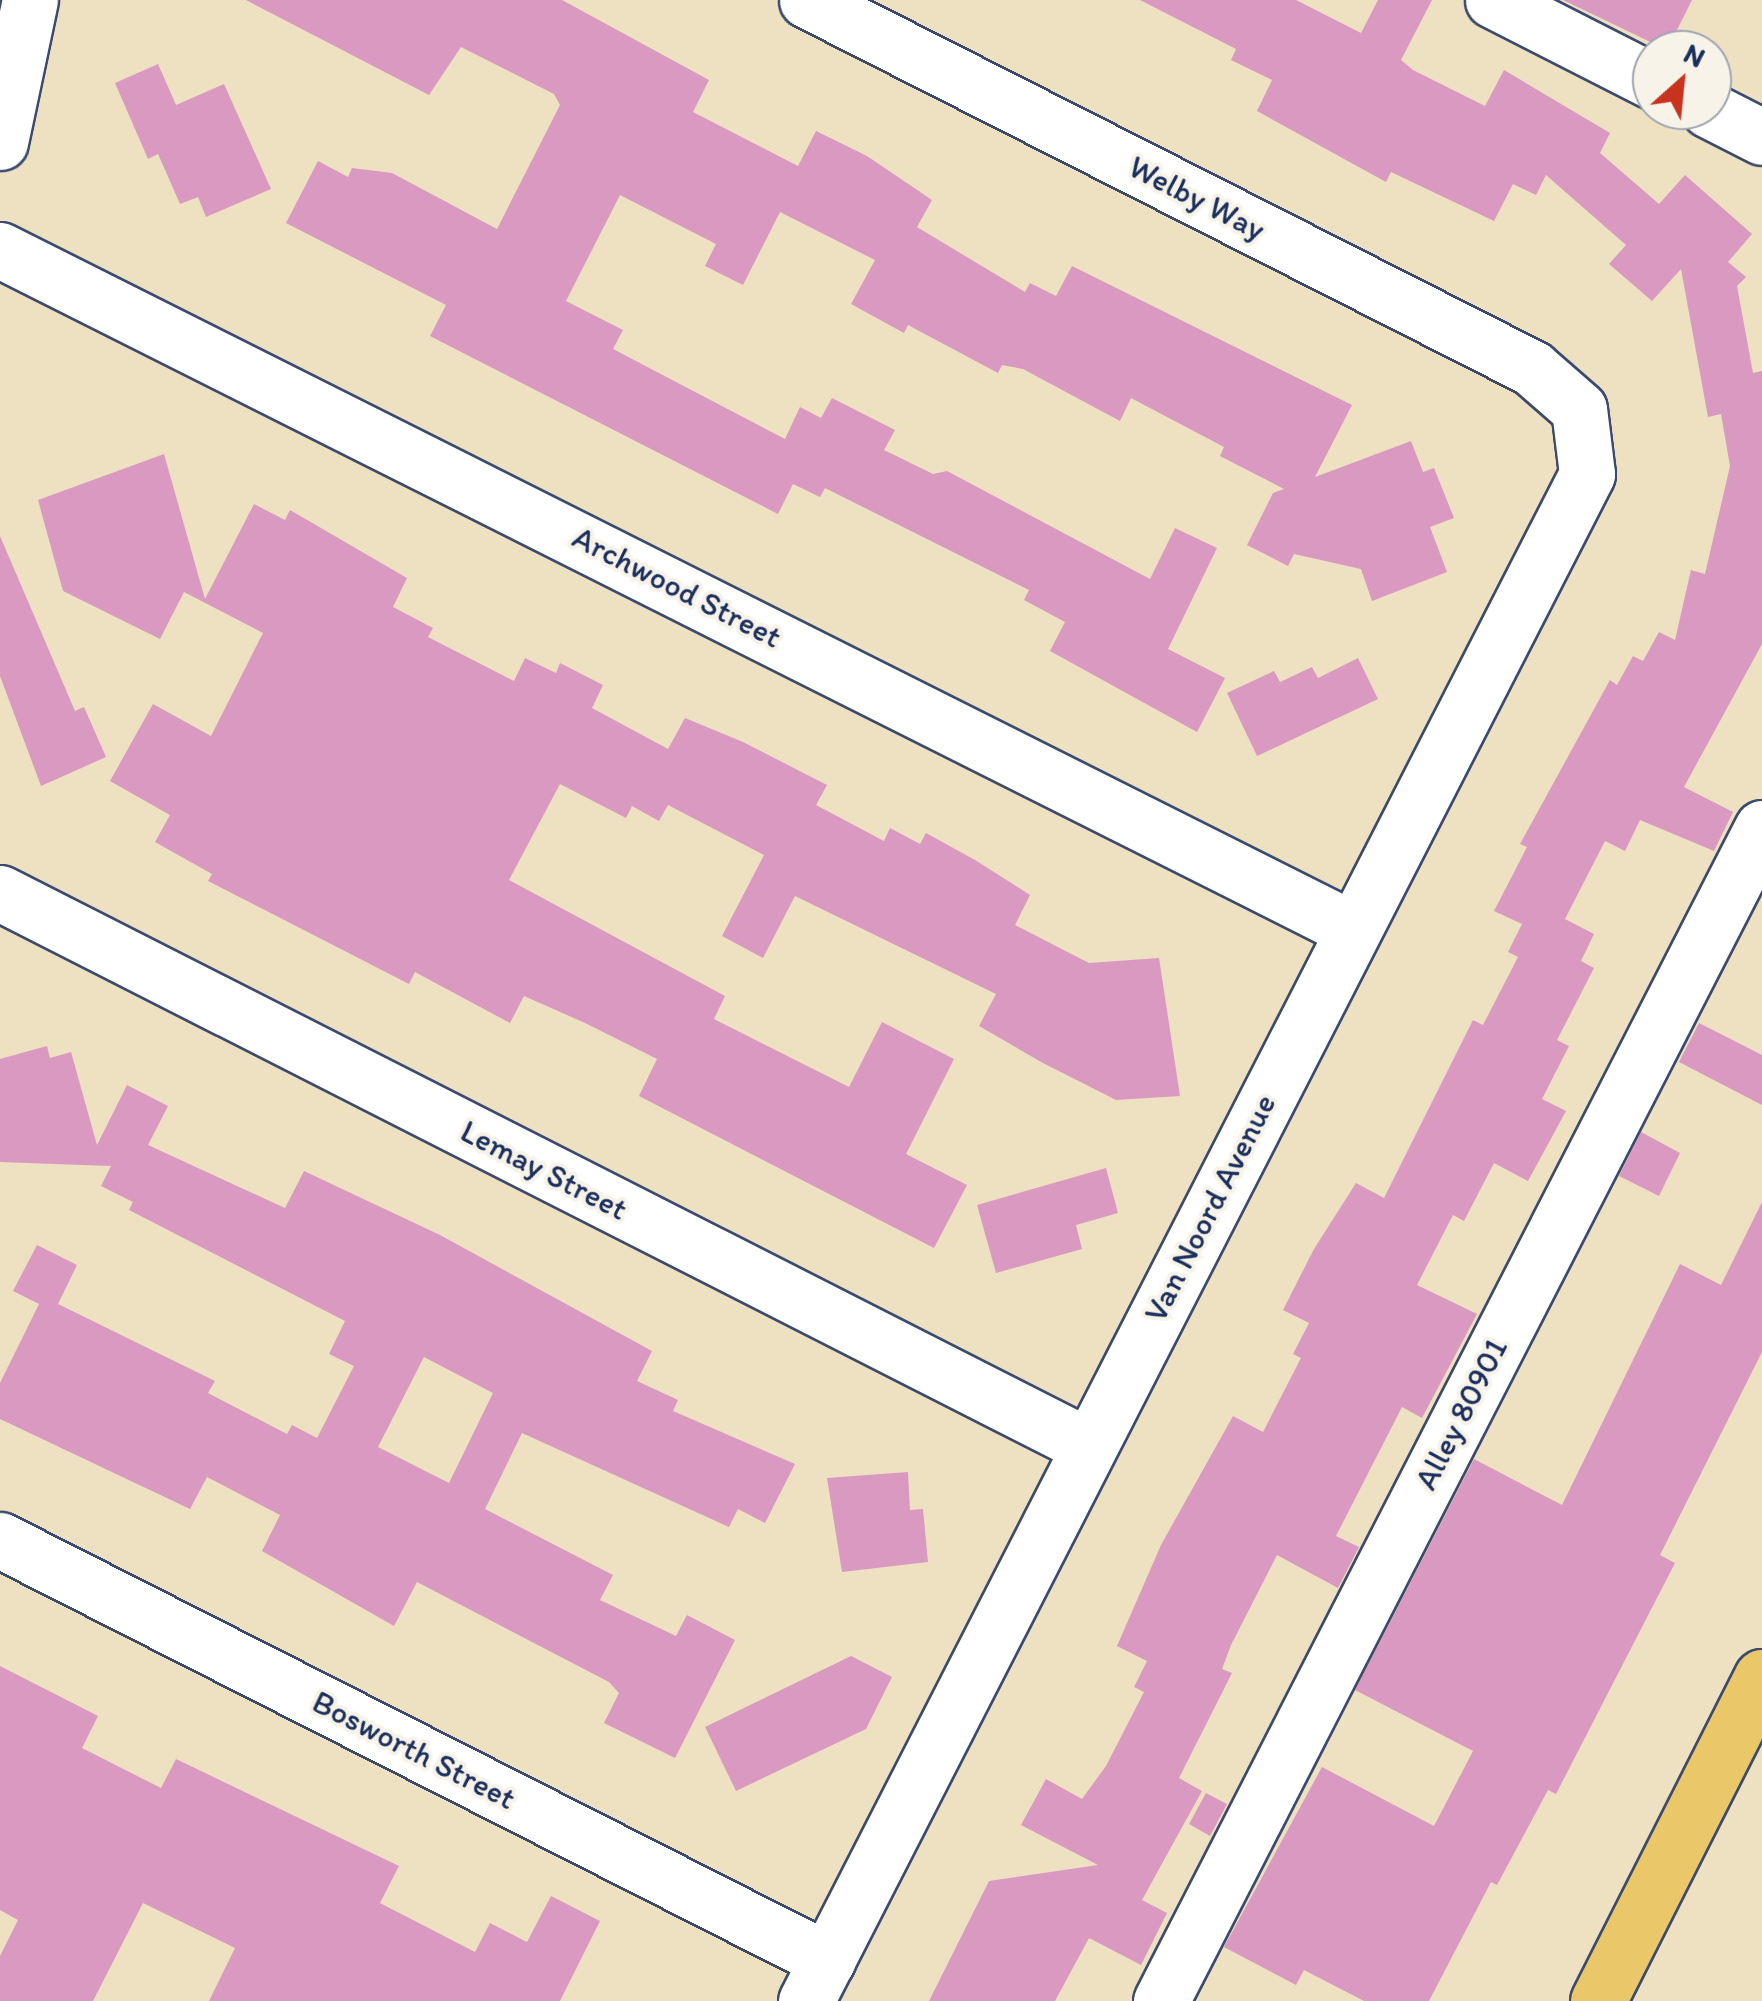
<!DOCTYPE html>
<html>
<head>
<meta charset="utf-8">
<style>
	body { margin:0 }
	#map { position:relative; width:1762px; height:2001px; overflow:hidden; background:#eee1c1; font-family:Itim,sans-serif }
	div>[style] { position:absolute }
	.building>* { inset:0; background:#d999c1 }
	.roads { filter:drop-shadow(2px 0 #3b4a6d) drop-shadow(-2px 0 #3b4a6d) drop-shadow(0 2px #3b4a6d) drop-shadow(0 -2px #3b4a6d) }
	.minor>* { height:55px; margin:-27.5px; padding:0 27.5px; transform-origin:27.5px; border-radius:27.5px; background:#fff }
	.major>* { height:55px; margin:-27.5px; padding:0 27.5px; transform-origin:27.5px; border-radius:27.5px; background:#eac769 }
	span { translate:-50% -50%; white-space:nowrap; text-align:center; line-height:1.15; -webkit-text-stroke:8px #f7f3e8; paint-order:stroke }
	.street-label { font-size:32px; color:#1b2f5e }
	.north { position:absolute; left:1632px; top:30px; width:100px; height:100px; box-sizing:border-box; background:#f7f3e8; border:2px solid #9fa5b1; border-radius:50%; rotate:27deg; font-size:28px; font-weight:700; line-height:40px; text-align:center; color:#1b2f5e }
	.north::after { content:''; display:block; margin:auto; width:35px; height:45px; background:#c8321e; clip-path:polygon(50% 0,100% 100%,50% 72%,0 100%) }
</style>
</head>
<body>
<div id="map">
	<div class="building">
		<div style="clip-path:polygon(246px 0,562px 0,709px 80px,693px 112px,798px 166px,816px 131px,867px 156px,932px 200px,917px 227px,1025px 292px,1030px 283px,1056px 296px,1072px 266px,1352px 405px,1315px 477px,1411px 441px,1423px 472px,1434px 468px,1454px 518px,1430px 527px,1447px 572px,1372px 601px,1361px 569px,1294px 554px,1288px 566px,1247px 545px,1273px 493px,1284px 489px,1220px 456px,1224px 447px,1131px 398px,1120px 421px,1023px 369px,1002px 365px,998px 373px,908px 325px,904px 333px,851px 304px,875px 260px,780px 212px,743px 285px,705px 266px,716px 244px,620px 195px,566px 301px,623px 330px,613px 349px,785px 439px,800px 407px,821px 418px,832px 398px,895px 430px,884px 450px,933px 474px,947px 471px,1150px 579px,1175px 528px,1217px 548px,1168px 649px,1225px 678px,1197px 732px,1050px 651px,1065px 622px,1024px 600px,1029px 590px,825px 488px,820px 497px,793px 484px,778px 514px,430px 336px,446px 305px,286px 223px,318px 161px,348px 177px,352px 168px,392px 173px,497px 229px,560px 105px,554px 94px,461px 47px,429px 95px)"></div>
		<div style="clip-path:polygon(1140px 0,1296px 0,1361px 33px,1378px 0,1432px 0,1401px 60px,1413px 70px,1485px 106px,1504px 70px,1610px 133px,1600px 153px,1659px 204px,1685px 175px,1752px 234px,1728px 262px,1746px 277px,1737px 286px,1753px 373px,1762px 371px,1762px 644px,1684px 787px,1733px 812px,1714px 851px,1640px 820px,1625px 851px,1605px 841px,1565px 919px,1594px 934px,1581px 961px,1594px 968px,1557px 1040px,1569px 1046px,1542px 1099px,1566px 1111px,1528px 1181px,1494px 1163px,1464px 1221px,1453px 1215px,1417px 1285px,1477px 1314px,1422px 1418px,1402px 1407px,1336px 1536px,1359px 1547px,1338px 1588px,1277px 1555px,1231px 1645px,1222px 1669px,1232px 1673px,1179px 1778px,1202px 1791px,1142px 1900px,1167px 1913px,1141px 1965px,1089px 1938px,1055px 2001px,929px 2001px,989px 1881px,1098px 1865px,1021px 1825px,1046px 1779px,1082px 1799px,1106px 1766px,1144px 1692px,1134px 1687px,1147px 1661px,1117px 1646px,1161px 1545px,1233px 1416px,1263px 1432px,1301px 1358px,1293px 1354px,1309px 1323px,1283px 1310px,1314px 1249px,1356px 1183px,1384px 1198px,1473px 1020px,1483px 1025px,1518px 957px,1508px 952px,1522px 924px,1494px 911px,1527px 847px,1520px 844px,1610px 680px,1617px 685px,1633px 656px,1643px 661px,1659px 632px,1675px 640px,1691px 570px,1705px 574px,1730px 466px,1721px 414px,1708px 417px,1681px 269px,1652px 301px,1609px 264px,1626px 245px,1546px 175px,1536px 195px,1513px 184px,1494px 221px,1391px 172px,1386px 182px,1257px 111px,1272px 80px,1231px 60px,1236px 49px)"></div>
		<div style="clip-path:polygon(1563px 0,1692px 0,1667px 50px)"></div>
		<div style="clip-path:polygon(158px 64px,176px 105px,224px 84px,271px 189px,206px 217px,198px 197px,180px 204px,158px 154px,148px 159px,115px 83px)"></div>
		<div style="clip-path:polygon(164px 454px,205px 599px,254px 504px,285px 520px,290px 510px,407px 578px,393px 607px,433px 628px,428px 637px,514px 681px,525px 658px,556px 673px,560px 663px,603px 685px,592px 708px,668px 749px,685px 718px,743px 742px,827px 785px,816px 805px,884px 841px,890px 828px,920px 844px,926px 833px,975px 860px,1030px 895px,1015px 925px,1089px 963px,1159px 958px,1180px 1096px,1116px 1100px,1043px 1063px,979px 1026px,996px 994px,795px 896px,763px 958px,722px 936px,764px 855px,668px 805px,659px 821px,632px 806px,626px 818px,560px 784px,509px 880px,725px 996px,714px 1019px,849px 1087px,882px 1022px,954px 1059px,906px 1154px,967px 1185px,934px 1248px,639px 1096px,657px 1059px,585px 1023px,524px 996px,510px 1023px,415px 972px,409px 984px,208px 881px,212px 874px,155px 842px,170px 815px,110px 781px,153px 704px,211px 736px,263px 633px,184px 592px,160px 639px,63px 591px,38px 500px)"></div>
		<div style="clip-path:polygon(0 536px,75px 711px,84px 707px,106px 757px,41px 786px,0 676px)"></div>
		<div style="clip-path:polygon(1358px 658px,1378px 699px,1257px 756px,1227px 693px,1274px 671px,1280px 682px,1312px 667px,1318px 678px)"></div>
		<div style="clip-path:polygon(1699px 1023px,1762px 1055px,1762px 1105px,1679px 1062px)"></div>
		<div style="clip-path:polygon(evenodd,47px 1046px,50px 1058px,71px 1052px,97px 1145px,127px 1085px,168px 1106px,148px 1145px,285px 1208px,304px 1171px,440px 1235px,652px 1351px,637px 1381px,678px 1400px,673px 1411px,795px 1464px,765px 1523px,738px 1509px,729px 1527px,522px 1433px,485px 1509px,613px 1575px,600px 1600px,676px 1636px,687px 1615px,735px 1640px,675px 1758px,604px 1723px,619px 1693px,609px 1682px,417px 1582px,394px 1626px,262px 1551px,280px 1515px,207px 1477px,190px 1509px,0 1419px,0 1383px,39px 1304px,13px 1291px,37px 1245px,77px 1265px,58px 1304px,215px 1381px,208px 1393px,287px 1434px,292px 1425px,317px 1438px,354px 1366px,329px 1354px,345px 1321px,129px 1210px,133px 1202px,101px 1186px,111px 1166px,0 1162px,0 1059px,47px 1046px,424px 1357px,493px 1393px,449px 1483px,378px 1447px,424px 1357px)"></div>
		<div style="clip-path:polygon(1641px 1132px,1680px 1153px,1659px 1196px,1619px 1176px)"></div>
		<div style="clip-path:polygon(1106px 1168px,1118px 1213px,1076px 1225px,1082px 1249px,996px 1273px,977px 1205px)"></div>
		<div style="clip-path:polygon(1762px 1202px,1762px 1352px,1660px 1555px,1675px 1563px,1556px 1794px,1548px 1790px,1497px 1885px,1491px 1882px,1429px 2001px,1364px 2001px,1304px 1970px,1296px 1985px,1224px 1947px,1322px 1767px,1434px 1826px,1473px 1751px,1355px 1690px,1474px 1459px,1562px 1505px,1680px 1264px,1721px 1285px)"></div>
		<div style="clip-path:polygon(908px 1472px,910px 1510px,923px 1509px,928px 1562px,842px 1572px,827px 1478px)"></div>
		<div style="clip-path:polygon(851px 1656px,892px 1677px,866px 1729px,736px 1791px,705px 1727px)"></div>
		<div style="clip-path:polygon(0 1666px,98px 1716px,82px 1748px,161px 1788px,176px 1759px,399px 1866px,380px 1903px,475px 1952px,490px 1923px,527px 1942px,551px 1896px,600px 1921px,560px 2001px,209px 2001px,235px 1948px,143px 1903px,93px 2001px,0 2001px,0 1956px,18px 1920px,0 1910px)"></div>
		<div style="clip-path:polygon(1206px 1793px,1227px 1804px,1210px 1836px,1189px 1824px)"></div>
	</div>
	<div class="roads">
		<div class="minor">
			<div style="left:1493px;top:0;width:178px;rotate:27deg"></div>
			<div style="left:1709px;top:110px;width:59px;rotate:27deg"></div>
			<div style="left:0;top:142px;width:145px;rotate:-78.1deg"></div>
			<div style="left:0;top:250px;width:1513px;rotate:26.67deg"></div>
			<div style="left:0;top:893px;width:1220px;rotate:26.94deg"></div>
			<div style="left:0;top:1540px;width:928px;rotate:26.92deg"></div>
			<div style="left:806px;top:2001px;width:1715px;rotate:-62.91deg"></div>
			<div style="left:1587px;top:474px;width:65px;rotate:-97deg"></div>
			<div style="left:1579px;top:409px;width:62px;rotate:-138.9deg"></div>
			<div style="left:1532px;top:368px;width:813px;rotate:-153.09deg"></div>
			<div style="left:1161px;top:2001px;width:1318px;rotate:-62.87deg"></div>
		</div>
		<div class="major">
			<div style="left:1598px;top:2001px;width:363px;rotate:-63.2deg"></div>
		</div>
	</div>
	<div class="street-label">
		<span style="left:1197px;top:198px;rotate:27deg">Welby Way</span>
		<span style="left:677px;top:587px;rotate:27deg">Archwood Street</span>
		<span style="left:544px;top:1170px;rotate:27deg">Lemay Street</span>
		<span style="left:1210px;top:1208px;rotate:-63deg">Van Noord Avenue</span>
		<span style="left:1461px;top:1414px;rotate:-63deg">Alley 80901</span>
		<span style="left:414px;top:1750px;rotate:27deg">Bosworth Street</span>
	</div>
	<div class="north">N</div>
</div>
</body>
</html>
